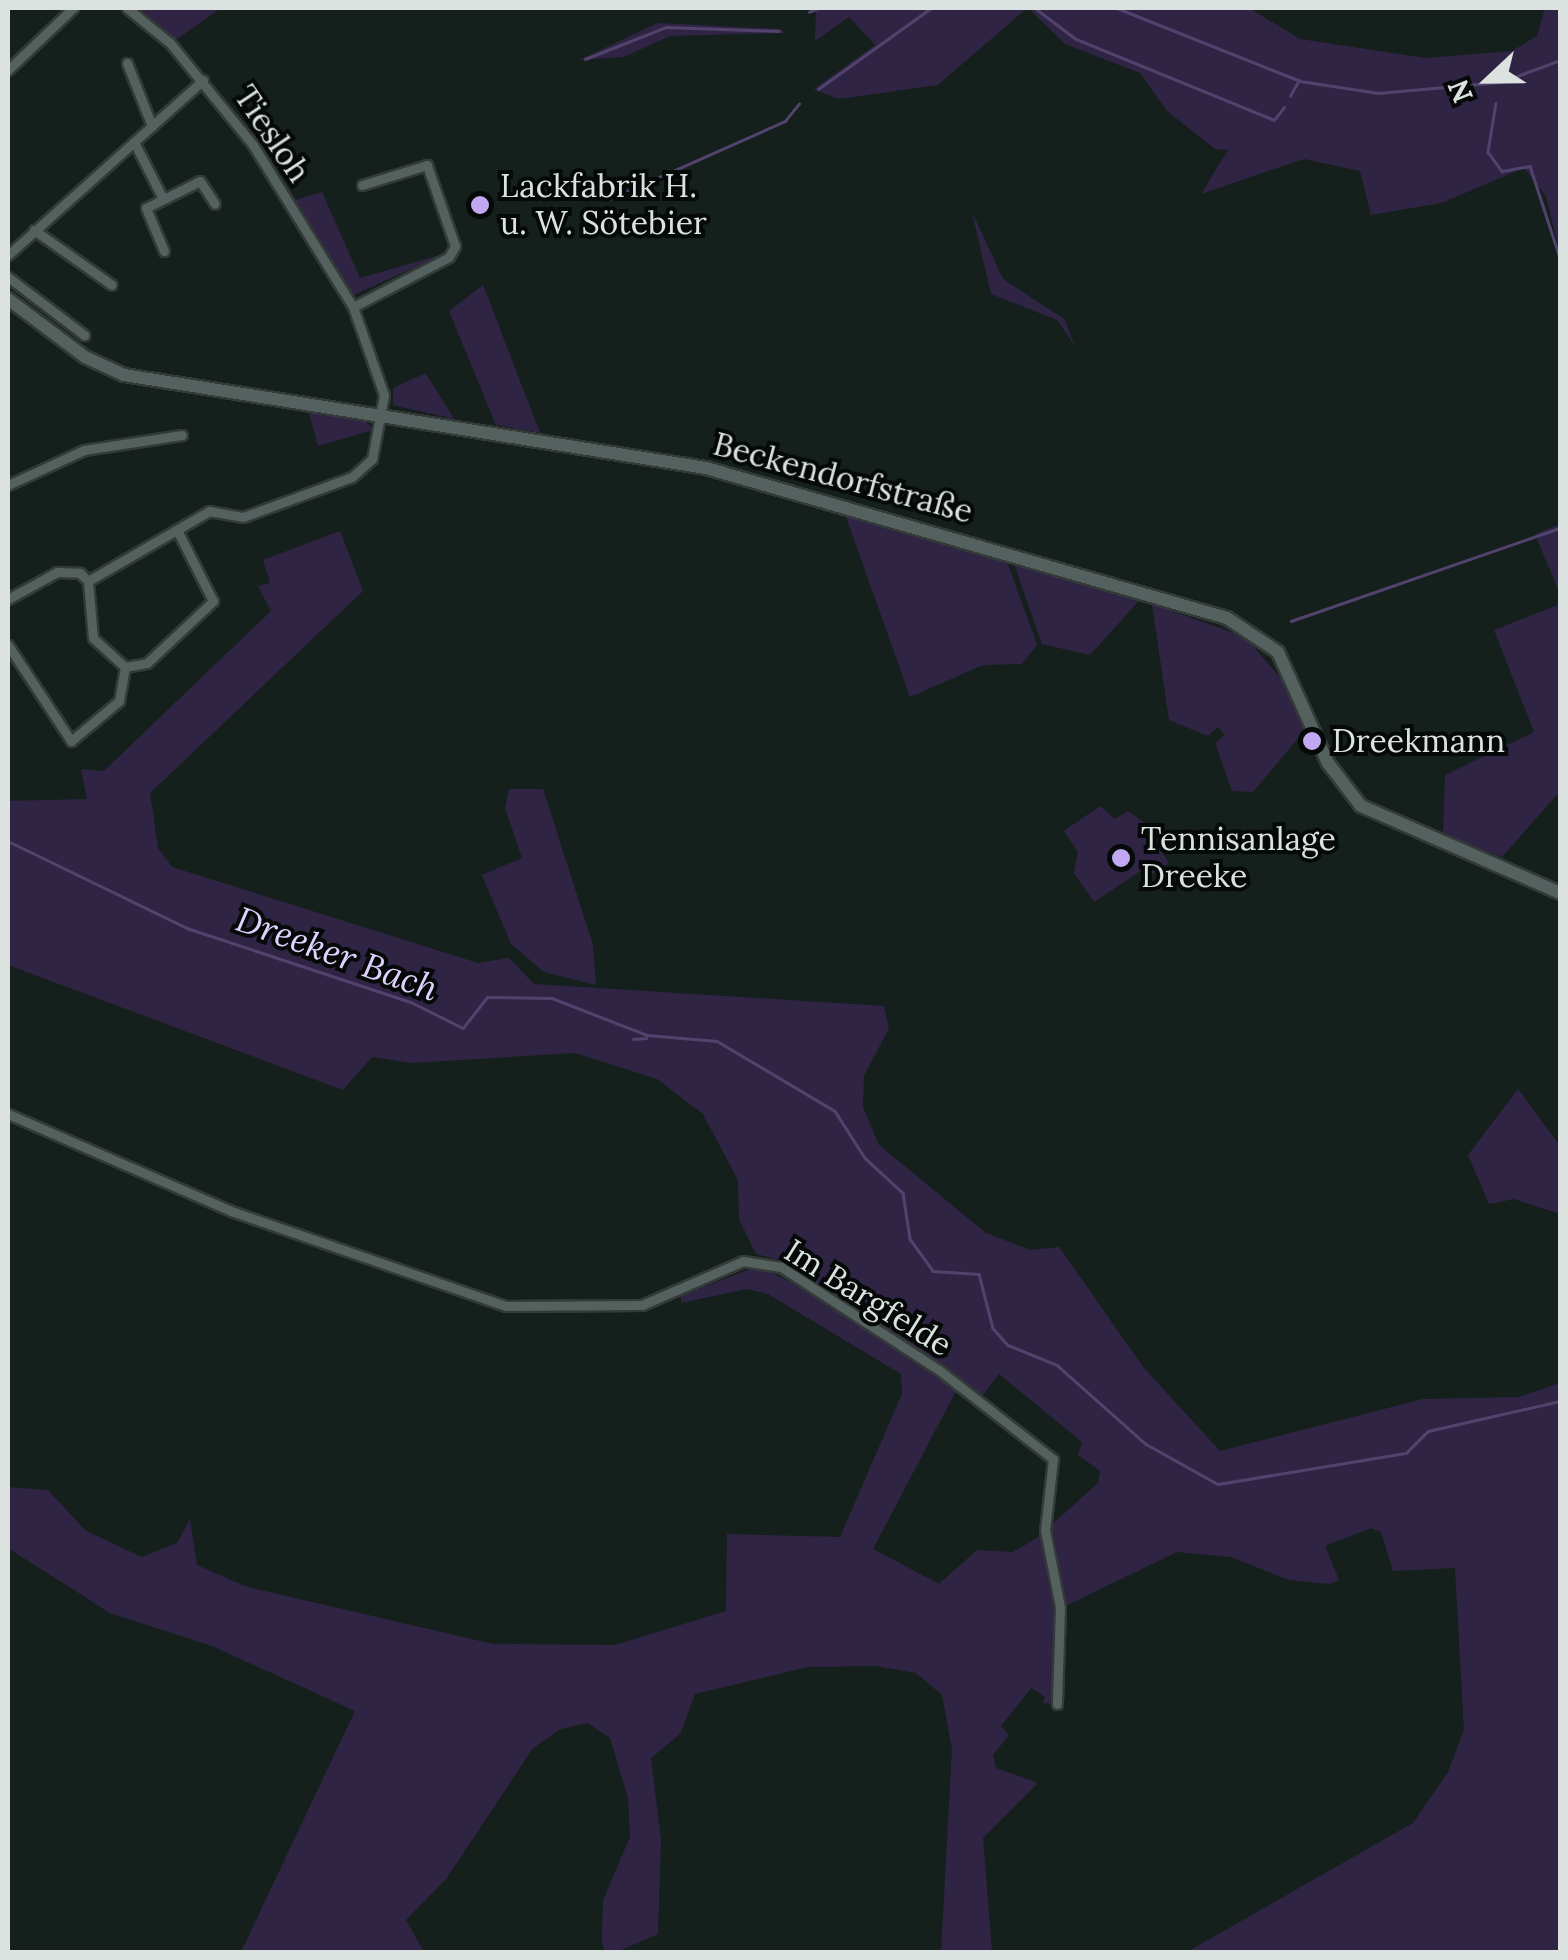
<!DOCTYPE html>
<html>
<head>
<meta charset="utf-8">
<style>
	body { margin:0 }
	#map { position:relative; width:1568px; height:1960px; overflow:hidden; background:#15201d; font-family:Lora,serif }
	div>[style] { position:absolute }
	.green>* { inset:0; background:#302444 }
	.stream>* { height:2.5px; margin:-1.25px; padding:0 1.25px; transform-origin:1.25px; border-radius:1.25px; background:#52436e }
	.roads { filter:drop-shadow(2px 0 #333a38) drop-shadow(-2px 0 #333a38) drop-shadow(0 2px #333a38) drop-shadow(0 -2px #333a38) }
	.street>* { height:9px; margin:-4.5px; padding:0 4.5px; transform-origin:4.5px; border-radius:4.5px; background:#55615e }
	.secondary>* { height:12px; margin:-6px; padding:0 6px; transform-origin:6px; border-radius:6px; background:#55615e }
	.dots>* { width:28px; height:28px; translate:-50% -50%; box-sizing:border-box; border:5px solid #050908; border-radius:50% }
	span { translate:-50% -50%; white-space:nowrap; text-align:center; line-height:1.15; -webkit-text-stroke:8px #050908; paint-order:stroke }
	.street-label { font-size:32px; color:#dbe2e0 }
	.poi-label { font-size:32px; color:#dbe2e0 }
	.left { translate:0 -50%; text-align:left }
	.water-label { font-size:35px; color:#dfd1fd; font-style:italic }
	.frame { position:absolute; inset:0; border:10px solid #dbe2e0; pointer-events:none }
	.north { position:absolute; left:1438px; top:30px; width:100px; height:100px; -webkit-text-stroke:8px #050908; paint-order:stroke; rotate:248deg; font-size:28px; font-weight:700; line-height:40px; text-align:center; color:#dbe2e0 }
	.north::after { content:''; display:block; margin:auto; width:35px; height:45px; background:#dbe2e0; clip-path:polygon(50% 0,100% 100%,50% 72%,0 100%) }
</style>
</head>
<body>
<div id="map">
	<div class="green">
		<div style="clip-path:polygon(127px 8px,221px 8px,174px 41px)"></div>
		<div style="clip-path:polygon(816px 8px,1027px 8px,938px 85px,839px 99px,814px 89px,875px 45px,849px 17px,815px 41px)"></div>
		<div style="clip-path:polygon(1028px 8px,1249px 8px,1300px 39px,1426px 58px,1512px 51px,1537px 36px,1545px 8px,1560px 8px,1560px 253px,1546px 196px,1524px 168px,1441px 203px,1371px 215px,1360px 171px,1304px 159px,1201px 194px,1228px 150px,1215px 149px,1167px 111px,1140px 73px,1065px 44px)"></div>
		<div style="clip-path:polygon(658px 23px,780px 29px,785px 33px,670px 36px,624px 57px,579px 60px)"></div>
		<div style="clip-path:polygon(322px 192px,360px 278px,447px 253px,351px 296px,292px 201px)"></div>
		<div style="clip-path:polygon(972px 212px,1003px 279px,1064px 319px,1075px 346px,1057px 320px,991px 294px)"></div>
		<div style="clip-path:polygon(483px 285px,540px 433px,496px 425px,449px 311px)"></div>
		<div style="clip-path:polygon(426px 373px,426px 374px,454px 419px,393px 405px,393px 388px)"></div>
		<div style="clip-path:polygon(308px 410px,365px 420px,373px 430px,318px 446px)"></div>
		<div style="clip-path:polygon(845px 514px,1006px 559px,1037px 645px,1022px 664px,983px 665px,910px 697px)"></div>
		<div style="clip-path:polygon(1560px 524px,1560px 594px,1535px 534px)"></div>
		<div style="clip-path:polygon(340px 531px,363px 591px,150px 793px,158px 848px,172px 867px,478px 963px,509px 958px,534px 984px,884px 1006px,889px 1028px,864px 1076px,863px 1107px,879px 1145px,986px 1233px,1030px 1250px,1059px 1247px,1144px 1368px,1220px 1451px,1423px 1399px,1519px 1397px,1560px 1383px,1560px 1952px,1187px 1952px,1413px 1823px,1448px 1772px,1464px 1730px,1455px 1568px,1393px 1571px,1381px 1532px,1371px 1528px,1325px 1546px,1339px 1580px,1330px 1584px,1289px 1580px,1231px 1557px,1177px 1552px,1055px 1611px,1054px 1704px,1042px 1703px,1045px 1697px,1031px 1688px,1001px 1726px,1009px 1735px,993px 1755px,996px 1768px,1038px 1783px,983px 1838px,992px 1952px,941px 1952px,952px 1749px,942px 1695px,916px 1673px,875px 1666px,808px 1667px,695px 1694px,680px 1734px,651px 1758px,661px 1840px,658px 1934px,616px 1952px,605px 1952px,602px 1941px,603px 1900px,630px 1837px,628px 1798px,610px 1738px,588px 1723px,561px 1729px,533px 1748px,446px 1879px,406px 1920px,424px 1952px,241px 1952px,355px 1711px,212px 1646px,110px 1613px,8px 1548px,8px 1487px,48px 1490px,86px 1531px,142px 1557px,177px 1543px,190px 1519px,197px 1565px,247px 1587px,493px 1644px,615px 1645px,726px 1611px,727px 1534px,840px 1537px,902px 1394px,901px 1374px,768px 1294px,747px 1289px,681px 1303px,681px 1296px,758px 1266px,820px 1297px,956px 1391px,873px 1549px,939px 1584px,977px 1550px,1013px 1552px,1037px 1538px,1098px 1483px,1100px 1471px,1078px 1455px,1082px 1442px,999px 1374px,983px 1395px,787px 1262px,756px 1254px,739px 1219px,738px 1180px,703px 1114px,657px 1079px,575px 1053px,412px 1063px,372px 1057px,343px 1090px,8px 965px,8px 801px,87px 799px,81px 769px,104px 771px,271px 611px,258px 586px,270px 583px,263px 560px)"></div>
		<div style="clip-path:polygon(1013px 561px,1137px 599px,1138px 602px,1090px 655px,1042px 644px)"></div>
		<div style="clip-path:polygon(1152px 604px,1245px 637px,1290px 689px,1305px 730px,1253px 792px,1232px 791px,1215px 743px,1225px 735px,1218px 727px,1208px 736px,1169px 720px)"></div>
		<div style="clip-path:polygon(1560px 604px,1560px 791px,1502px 857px,1443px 835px,1445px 775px,1534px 732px,1494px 630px)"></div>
		<div style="clip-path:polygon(509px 789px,543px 789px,593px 945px,596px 985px,544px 972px,511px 944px,482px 875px,522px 858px,505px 808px)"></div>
		<div style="clip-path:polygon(1100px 806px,1115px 819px,1128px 811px,1143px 822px,1169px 863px,1151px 875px,1145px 868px,1094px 902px,1074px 873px,1078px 852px,1064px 831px)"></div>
		<div style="clip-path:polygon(1518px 1089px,1560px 1146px,1560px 1214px,1514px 1199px,1489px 1204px,1468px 1155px)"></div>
	</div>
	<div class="stream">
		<div style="left:1035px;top:8px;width:51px;rotate:37.1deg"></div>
		<div style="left:1076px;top:39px;width:214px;rotate:22.2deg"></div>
		<div style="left:1274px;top:120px;width:16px;rotate:-52deg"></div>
		<div style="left:1117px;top:8px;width:197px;rotate:21.7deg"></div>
		<div style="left:1300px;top:81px;width:79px;rotate:8.7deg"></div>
		<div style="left:1378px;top:93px;width:123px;rotate:-5.1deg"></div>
		<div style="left:1501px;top:82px;width:63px;rotate:-20.4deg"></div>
		<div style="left:809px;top:12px;width:11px;rotate:-22deg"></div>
		<div style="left:585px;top:59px;width:87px;rotate:-21.6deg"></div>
		<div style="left:666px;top:27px;width:113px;rotate:2deg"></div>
		<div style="left:818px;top:89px;width:139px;rotate:-35.6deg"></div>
		<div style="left:1290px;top:96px;width:18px;rotate:-61deg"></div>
		<div style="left:1496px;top:103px;width:50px;rotate:99.3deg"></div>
		<div style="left:1488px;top:152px;width:24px;rotate:54deg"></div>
		<div style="left:1502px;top:171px;width:28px;rotate:-10deg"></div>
		<div style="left:1530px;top:166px;width:97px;rotate:71.9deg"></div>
		<div style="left:610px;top:199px;width:192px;rotate:-24deg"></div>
		<div style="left:785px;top:121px;width:22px;rotate:-51deg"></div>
		<div style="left:1291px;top:621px;width:285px;rotate:-19.1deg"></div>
		<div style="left:8px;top:841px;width:199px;rotate:25.9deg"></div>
		<div style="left:187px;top:928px;width:236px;rotate:18.3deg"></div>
		<div style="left:411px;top:1002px;width:58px;rotate:26.6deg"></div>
		<div style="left:463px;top:1028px;width:39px;rotate:-52deg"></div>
		<div style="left:487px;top:997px;width:65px;rotate:0.9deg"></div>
		<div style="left:552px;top:998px;width:102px;rotate:21.3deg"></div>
		<div style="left:647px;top:1035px;width:70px;rotate:4.9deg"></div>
		<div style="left:717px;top:1041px;width:137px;rotate:30.7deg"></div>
		<div style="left:835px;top:1111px;width:56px;rotate:57.4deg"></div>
		<div style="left:865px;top:1158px;width:52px;rotate:42.6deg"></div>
		<div style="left:903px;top:1193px;width:47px;rotate:81.3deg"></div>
		<div style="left:910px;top:1239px;width:39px;rotate:54deg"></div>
		<div style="left:933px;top:1271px;width:46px;rotate:3.7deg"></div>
		<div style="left:979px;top:1274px;width:56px;rotate:75.5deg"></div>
		<div style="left:993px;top:1328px;width:23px;rotate:49deg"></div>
		<div style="left:1008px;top:1345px;width:53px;rotate:22.2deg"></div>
		<div style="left:1057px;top:1365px;width:119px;rotate:41.6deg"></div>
		<div style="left:1146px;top:1444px;width:82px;rotate:29.1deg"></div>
		<div style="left:1218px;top:1484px;width:191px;rotate:-9.4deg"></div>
		<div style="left:1406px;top:1453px;width:31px;rotate:-45deg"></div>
		<div style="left:1428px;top:1431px;width:135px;rotate:-12.8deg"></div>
		<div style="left:633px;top:1039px;width:13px;rotate:-4deg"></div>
	</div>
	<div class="roads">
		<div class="street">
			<div style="left:127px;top:63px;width:68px;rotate:68.4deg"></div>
			<div style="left:8px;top:70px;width:90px;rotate:-43.6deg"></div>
			<div style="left:134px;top:142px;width:64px;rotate:63deg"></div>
			<div style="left:34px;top:230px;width:95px;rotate:35.2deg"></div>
			<div style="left:164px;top:251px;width:47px;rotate:-112.7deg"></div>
			<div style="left:146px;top:208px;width:60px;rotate:-26.6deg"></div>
			<div style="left:200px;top:181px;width:27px;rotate:57deg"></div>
			<div style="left:8px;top:255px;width:262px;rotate:-41.9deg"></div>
			<div style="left:8px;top:277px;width:96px;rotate:37.3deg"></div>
			<div style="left:353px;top:307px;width:108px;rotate:-27.5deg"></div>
			<div style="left:449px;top:257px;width:13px;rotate:-61deg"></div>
			<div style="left:455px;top:246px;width:86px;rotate:-109.1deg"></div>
			<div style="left:427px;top:165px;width:68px;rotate:162.9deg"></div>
			<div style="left:8px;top:485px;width:84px;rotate:-24.7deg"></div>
			<div style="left:84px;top:450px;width:99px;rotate:-8.7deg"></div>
			<div style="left:88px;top:581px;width:140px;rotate:-30deg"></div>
			<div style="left:209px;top:511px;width:35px;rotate:10deg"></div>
			<div style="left:243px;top:517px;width:116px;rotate:-20.2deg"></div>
			<div style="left:352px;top:477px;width:27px;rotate:-42deg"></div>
			<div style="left:372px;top:459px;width:65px;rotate:-79.4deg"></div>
			<div style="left:384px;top:395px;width:93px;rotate:-109.4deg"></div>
			<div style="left:353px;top:307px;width:190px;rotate:-121.7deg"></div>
			<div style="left:253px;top:145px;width:132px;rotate:-129.1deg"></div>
			<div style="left:170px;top:43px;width:55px;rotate:-140.9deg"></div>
			<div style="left:8px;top:599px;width:56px;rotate:-28.9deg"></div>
			<div style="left:57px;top:572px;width:23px;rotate:2deg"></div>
			<div style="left:80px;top:573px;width:11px;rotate:45deg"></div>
			<div style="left:88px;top:581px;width:57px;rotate:85deg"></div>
			<div style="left:93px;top:638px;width:43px;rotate:42.2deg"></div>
			<div style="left:125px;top:667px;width:22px;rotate:-10deg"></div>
			<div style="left:147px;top:663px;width:91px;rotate:-43.2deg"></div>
			<div style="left:213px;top:601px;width:80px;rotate:-116.9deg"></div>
			<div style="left:8px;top:645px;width:115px;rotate:56.7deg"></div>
			<div style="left:71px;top:741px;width:62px;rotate:-39.8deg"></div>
			<div style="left:119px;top:701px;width:35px;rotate:-80deg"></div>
			<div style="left:8px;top:1114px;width:243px;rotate:23.5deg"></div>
			<div style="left:231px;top:1211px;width:290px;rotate:19.1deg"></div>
			<div style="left:505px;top:1306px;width:137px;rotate:-0.4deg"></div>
			<div style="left:642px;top:1305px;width:110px;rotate:-23.5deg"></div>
			<div style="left:743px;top:1261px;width:38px;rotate:9deg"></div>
			<div style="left:781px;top:1267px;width:189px;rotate:33.1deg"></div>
			<div style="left:939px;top:1370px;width:145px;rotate:38deg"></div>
			<div style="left:1053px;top:1459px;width:71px;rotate:96.4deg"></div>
			<div style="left:1045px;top:1530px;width:78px;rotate:79deg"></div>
			<div style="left:1060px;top:1607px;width:97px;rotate:91.8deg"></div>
		</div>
		<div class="secondary">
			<div style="left:8px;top:299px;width:96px;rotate:37deg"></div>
			<div style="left:85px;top:357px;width:43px;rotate:24.8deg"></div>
			<div style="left:124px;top:375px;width:589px;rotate:9.08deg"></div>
			<div style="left:706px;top:468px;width:542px;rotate:16.06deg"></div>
			<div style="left:1227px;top:618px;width:61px;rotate:33.7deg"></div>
			<div style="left:1278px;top:652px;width:122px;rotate:65.8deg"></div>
			<div style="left:1328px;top:763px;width:54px;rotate:52.5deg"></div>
			<div style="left:1361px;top:806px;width:217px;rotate:23.6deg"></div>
		</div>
	</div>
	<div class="dots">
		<div style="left:480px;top:205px;background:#c1a8f3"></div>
		<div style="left:1312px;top:741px;background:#c1a8f3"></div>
		<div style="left:1121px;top:858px;background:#c1a8f3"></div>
	</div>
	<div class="street-label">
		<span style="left:272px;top:134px;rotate:56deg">Tiesloh</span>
		<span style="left:843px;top:478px;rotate:15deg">Beckendorfstraße</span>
		<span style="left:868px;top:1298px;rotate:32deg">Im Bargfelde</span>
	</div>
	<div class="poi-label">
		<span class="left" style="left:500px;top:205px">Lackfabrik H.<br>u. W. Sötebier</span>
		<span class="left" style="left:1332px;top:741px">Dreekmann</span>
		<span class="left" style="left:1141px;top:858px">Tennisanlage<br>Dreeke</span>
	</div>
	<div class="water-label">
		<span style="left:337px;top:954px;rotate:20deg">Dreeker Bach</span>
	</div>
	<div class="frame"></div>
	<div class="north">N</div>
</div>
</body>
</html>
